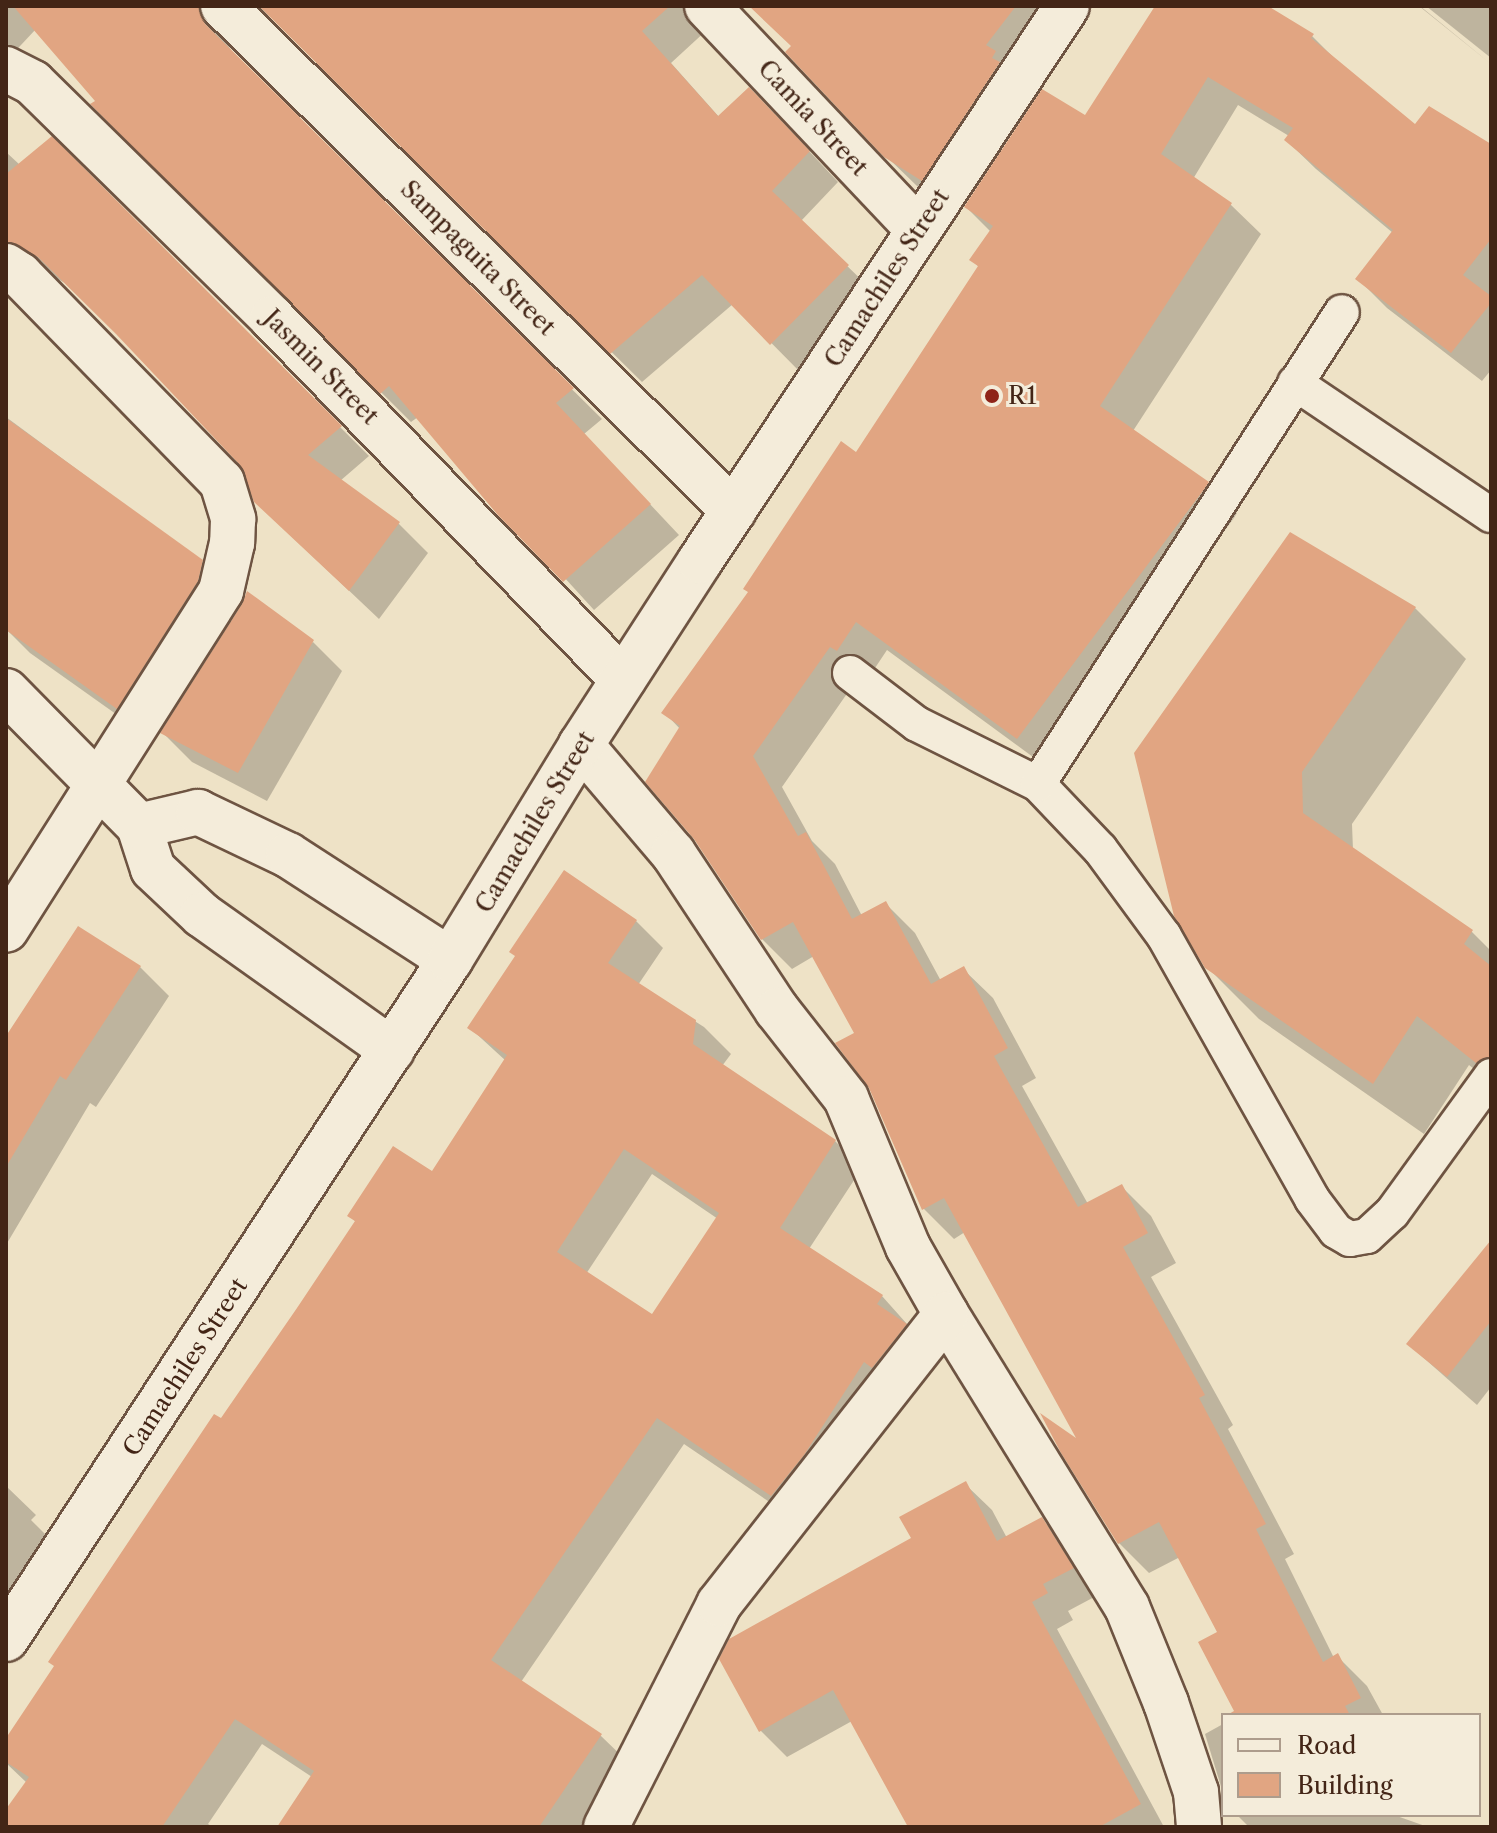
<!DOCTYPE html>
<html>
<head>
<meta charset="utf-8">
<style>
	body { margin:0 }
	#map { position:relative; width:1497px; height:1833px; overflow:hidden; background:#eee2c6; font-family:"Libre Caslon Text",serif }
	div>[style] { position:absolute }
	.shadow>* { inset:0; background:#0003 }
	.building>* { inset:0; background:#e1a582 }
	.roads { filter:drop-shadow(2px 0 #6e5442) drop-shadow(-2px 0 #6e5442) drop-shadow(0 2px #6e5442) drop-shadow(0 -2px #6e5442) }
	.service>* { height:34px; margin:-17px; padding:0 17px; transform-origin:17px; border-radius:17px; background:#f4ecda }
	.minor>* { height:44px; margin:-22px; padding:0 22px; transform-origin:22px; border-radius:22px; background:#f4ecda }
	.tertiary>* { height:44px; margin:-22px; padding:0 22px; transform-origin:22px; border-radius:22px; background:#f4ecda }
	.dots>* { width:22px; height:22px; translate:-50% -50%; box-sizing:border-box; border:4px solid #f4ecda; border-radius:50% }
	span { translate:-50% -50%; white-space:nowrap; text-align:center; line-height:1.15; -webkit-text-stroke:6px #f4ecda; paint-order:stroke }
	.street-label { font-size:24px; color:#432516 }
	.poi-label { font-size:24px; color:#432516 }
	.left { translate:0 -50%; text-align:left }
	.frame { position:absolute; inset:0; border:8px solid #432516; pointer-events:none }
	.legend { position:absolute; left:1221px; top:1713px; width:260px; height:104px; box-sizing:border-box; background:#f4ecda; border:2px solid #ad9c8c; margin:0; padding:10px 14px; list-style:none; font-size:24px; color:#432516 }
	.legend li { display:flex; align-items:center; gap:16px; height:40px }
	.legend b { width:40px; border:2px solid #ad9c8c }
</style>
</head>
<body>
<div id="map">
	<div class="shadow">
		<div style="clip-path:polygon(6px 6px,733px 6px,671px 63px,720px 118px,779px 119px,838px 182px,801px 221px,878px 296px,801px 373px,733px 304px,642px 382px,273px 18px,260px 11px,246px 11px,228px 31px,228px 45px,234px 55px,602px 419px,584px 434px,679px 535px,594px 610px,418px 417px,411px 422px,93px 105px,98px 101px,36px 29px,6px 61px)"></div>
		<div style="clip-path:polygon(750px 6px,1069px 6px,952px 209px,917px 186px,886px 156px,793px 47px)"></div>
		<div style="clip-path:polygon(1156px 6px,1264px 6px,1312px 36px,1342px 66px,1416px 127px,1491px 146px,1491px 370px,1482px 381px,1387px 308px,1358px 279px,1393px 233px,1316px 169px,1286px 140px,1289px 136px,1238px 105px,1193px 179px,1231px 205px,1261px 234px,1133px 431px,1207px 484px,1237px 513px,1234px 518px,1048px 768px,887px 650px,867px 680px,860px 675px,782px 787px,812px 841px,835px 864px,862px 916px,885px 903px,915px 933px,941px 981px,963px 969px,993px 998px,1036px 1078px,1022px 1086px,1088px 1204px,1121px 1186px,1151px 1216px,1176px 1263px,1151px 1277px,1233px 1425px,1228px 1429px,1294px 1554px,1285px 1559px,1334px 1658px,1337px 1656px,1367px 1686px,1383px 1715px,1238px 1715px,1219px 1633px,1180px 1557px,1149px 1573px,1119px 1543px,1082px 1444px,965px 1232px,954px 1239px,924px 1209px,857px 1034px,814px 956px,792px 969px,762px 939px,681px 730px,664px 712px,857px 455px,980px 268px,972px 260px,991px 232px,966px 207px,1085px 118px)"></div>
		<div style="clip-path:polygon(1419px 6px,1420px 6px,1491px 64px)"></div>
		<div style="clip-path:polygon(1426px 6px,1491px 6px,1491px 58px)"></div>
		<div style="clip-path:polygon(52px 139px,369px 456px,340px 481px,399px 524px,428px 553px,379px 619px,286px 531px,242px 463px,129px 344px,65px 283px,6px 251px,6px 152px,20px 165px)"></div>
		<div style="clip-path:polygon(6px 417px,201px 561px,228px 588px,144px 734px,30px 653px,6px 629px)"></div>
		<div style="clip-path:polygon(1291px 535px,1415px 608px,1466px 659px,1352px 824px,1353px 850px,1472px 932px,1491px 951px,1491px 1083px,1469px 1065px,1424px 1134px,1259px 1019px,1207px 967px)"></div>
		<div style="clip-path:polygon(313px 642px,342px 671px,267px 801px,192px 762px,163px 733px)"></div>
		<div style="clip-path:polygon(evenodd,636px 921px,663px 948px,638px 985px,704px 1027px,731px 1054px,722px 1066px,835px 1141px,862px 1168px,809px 1249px,882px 1296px,932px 1352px,799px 1522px,684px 1444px,521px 1682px,601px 1736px,628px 1762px,584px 1827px,279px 1827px,312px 1777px,262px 1744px,208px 1824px,213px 1827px,6px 1827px,6px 1812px,27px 1783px,6px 1763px,6px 1741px,357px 1223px,350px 1216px,433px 1174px,506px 1061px,470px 1028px,636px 921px,652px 1174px,718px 1219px,652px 1317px,586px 1274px,652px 1174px)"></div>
		<div style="clip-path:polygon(140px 967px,169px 996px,96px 1107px,90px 1103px,6px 1245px,6px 1040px)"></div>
		<div style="clip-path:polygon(1491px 1293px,1491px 1387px,1477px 1405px,1408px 1344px)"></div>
		<div style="clip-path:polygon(965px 1484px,992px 1510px,1007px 1538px,1041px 1519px,1068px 1546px,1098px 1595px,1068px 1611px,1073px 1620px,1057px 1629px,1164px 1827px,909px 1827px,852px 1721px,787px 1757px,760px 1730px,914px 1539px)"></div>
		<div style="clip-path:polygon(6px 1486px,36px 1515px,31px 1520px,63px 1552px,6px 1631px)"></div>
		<div style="clip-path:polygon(1223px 1724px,1223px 1793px,1205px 1734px)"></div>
		<div style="clip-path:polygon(1237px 1815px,1394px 1815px,1428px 1827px,1249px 1827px)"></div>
	</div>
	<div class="building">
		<div style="clip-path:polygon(13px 6px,199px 6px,205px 24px,574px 388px,556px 403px,651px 504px,563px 582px,497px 514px,389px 386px,380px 394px,90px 104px,95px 101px)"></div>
		<div style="clip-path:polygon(259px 6px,670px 6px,642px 31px,718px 116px,749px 87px,810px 151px,772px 191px,849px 265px,770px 345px,702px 275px,610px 354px)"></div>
		<div style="clip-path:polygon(749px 6px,1016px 6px,986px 45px,996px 51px,992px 58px,1000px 62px,922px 181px,884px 157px,785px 52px,791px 46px)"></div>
		<div style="clip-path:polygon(1155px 6px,1268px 6px,1314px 34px,1311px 38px,1415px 124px,1429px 106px,1491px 144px,1491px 239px,1463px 275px,1491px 296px,1491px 303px,1451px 353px,1355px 279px,1393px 230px,1284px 140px,1293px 128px,1208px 77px,1161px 154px,1232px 203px,1100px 406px,1209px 482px,1205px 488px,1017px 739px,856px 622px,837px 651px,830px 647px,753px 756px,798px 836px,806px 832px,852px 919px,886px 901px,931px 984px,964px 966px,1008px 1048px,994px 1056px,1078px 1207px,1122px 1184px,1148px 1233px,1123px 1247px,1205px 1395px,1199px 1398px,1266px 1524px,1256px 1529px,1323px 1662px,1338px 1653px,1361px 1698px,1345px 1706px,1350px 1715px,1227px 1715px,1234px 1711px,1198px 1642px,1217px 1632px,1159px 1522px,1118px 1544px,1061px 1453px,1040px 1413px,1076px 1438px,944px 1198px,922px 1210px,869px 1088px,835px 1043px,854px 1033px,793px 922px,761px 940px,694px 839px,645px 782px,680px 726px,661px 713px,748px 592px,743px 589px,841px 441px,856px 452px,978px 266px,969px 260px,993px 226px,964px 207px,1042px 89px,1085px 115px)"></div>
		<div style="clip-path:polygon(52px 136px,342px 426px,308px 455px,400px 522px,349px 591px,254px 502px,240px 465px,116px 334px,38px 257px,6px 241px,6px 174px)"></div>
		<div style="clip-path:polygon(6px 418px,203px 560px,198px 581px,117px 709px,6px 630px)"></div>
		<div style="clip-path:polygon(1290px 532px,1416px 607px,1302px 772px,1303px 813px,1473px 930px,1464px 944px,1491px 966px,1491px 1056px,1476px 1063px,1417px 1016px,1373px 1084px,1205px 968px,1174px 916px,1134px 753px)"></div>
		<div style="clip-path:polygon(247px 591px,314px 640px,238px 773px,160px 733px,242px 604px)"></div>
		<div style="clip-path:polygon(evenodd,564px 870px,637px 920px,608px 963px,696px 1020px,693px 1044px,836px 1140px,780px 1228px,883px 1295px,877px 1304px,907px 1324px,872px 1368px,864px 1362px,804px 1455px,771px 1496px,657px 1418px,491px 1660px,602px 1734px,539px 1827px,277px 1827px,314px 1771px,235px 1719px,162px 1827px,6px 1827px,6px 1809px,29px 1777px,6px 1762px,6px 1738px,54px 1666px,48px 1662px,214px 1414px,221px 1418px,297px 1308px,355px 1221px,347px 1216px,393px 1146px,432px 1171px,507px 1055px,467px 1028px,515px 956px,509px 952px,564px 870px,624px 1149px,719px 1213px,652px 1314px,557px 1252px,624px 1149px)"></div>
		<div style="clip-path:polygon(78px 926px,141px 966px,66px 1080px,60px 1076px,6px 1167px,6px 1036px)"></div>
		<div style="clip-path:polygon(1491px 1240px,1491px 1321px,1447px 1377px,1406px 1344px)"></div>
		<div style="clip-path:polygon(966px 1481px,997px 1541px,1042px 1517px,1074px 1568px,1043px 1584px,1048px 1593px,1032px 1602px,1141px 1804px,1099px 1827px,908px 1827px,833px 1690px,759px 1732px,719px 1659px,729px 1639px,911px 1538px,899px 1517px)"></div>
	</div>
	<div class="roads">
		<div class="service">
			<div style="left:1295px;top:383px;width:236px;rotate:34deg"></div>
			<div style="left:850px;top:673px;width:84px;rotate:37.3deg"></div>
			<div style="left:917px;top:724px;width:135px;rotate:26.4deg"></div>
			<div style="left:1038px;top:784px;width:90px;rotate:46.4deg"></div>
			<div style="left:1100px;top:849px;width:108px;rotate:53.7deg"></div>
			<div style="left:1164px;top:936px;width:302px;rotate:60.6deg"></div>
			<div style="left:1312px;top:1199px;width:40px;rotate:53deg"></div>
			<div style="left:1336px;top:1231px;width:16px;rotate:30deg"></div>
			<div style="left:1350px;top:1239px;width:17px;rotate:-10deg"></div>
			<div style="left:1367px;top:1236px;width:34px;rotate:-43deg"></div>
			<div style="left:1392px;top:1213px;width:169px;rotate:-54.1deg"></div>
			<div style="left:1038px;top:784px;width:561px;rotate:-57.22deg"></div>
		</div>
		<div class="minor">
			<div style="left:223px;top:6px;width:718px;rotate:44.66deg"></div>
			<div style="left:707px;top:6px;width:308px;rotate:46.6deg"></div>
			<div style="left:6px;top:69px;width:30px;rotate:27deg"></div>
			<div style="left:33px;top:83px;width:335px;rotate:44.5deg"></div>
			<div style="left:272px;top:318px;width:504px;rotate:45.88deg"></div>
			<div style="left:6px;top:266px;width:17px;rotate:33deg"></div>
			<div style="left:20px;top:275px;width:289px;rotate:45.7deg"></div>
			<div style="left:222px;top:482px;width:39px;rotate:73deg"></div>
			<div style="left:233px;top:519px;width:24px;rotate:92deg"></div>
			<div style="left:232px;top:543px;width:49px;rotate:102.9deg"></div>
			<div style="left:221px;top:591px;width:401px;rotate:122.4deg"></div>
			<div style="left:6px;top:691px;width:190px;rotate:45.4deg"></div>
			<div style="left:139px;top:826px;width:45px;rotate:72deg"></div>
			<div style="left:153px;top:869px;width:67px;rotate:43.2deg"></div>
			<div style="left:202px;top:915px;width:233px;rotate:35.4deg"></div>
			<div style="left:581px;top:745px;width:142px;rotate:49.6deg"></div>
			<div style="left:673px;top:853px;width:188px;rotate:56.5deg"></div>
			<div style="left:777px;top:1010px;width:112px;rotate:51.9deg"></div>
			<div style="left:846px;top:1098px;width:161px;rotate:67.4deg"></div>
			<div style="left:908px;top:1247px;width:77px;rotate:60.4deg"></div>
			<div style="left:946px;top:1314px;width:344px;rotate:58.3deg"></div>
			<div style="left:1127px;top:1607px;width:104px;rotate:67.9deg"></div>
			<div style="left:1166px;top:1703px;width:94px;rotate:71.4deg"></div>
			<div style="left:1196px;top:1792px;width:35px;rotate:85deg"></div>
			<div style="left:139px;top:826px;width:61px;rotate:-13.3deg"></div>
			<div style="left:198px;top:812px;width:100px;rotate:25.5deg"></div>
			<div style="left:288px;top:855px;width:193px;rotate:32.9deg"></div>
			<div style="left:606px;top:1827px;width:250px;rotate:-63.1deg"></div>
			<div style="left:719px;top:1604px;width:368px;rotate:-51.9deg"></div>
		</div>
		<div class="tertiary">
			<div style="left:6px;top:1639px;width:811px;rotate:-56.82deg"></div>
			<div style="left:450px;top:960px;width:252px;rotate:-58.6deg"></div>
			<div style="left:581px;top:745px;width:219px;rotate:-57.1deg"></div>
			<div style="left:700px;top:561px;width:665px;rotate:-56.52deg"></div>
		</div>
	</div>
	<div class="dots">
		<div style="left:992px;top:396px;background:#8f2418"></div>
	</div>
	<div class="street-label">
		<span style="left:813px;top:118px;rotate:47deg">Camia Street</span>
		<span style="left:478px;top:258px;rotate:45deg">Sampaguita Street</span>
		<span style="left:887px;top:278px;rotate:-57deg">Camachiles Street</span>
		<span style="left:321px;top:367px;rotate:45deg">Jasmin Street</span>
		<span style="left:535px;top:822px;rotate:-59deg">Camachiles Street</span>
		<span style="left:185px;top:1367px;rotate:-57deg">Camachiles Street</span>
	</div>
	<div class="poi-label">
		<span class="left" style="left:1008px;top:396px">R1</span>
	</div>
	<div class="frame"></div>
	<ul class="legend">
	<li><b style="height:10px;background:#f4ecda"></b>Road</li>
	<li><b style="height:22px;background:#e1a582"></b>Building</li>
	</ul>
</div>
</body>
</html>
